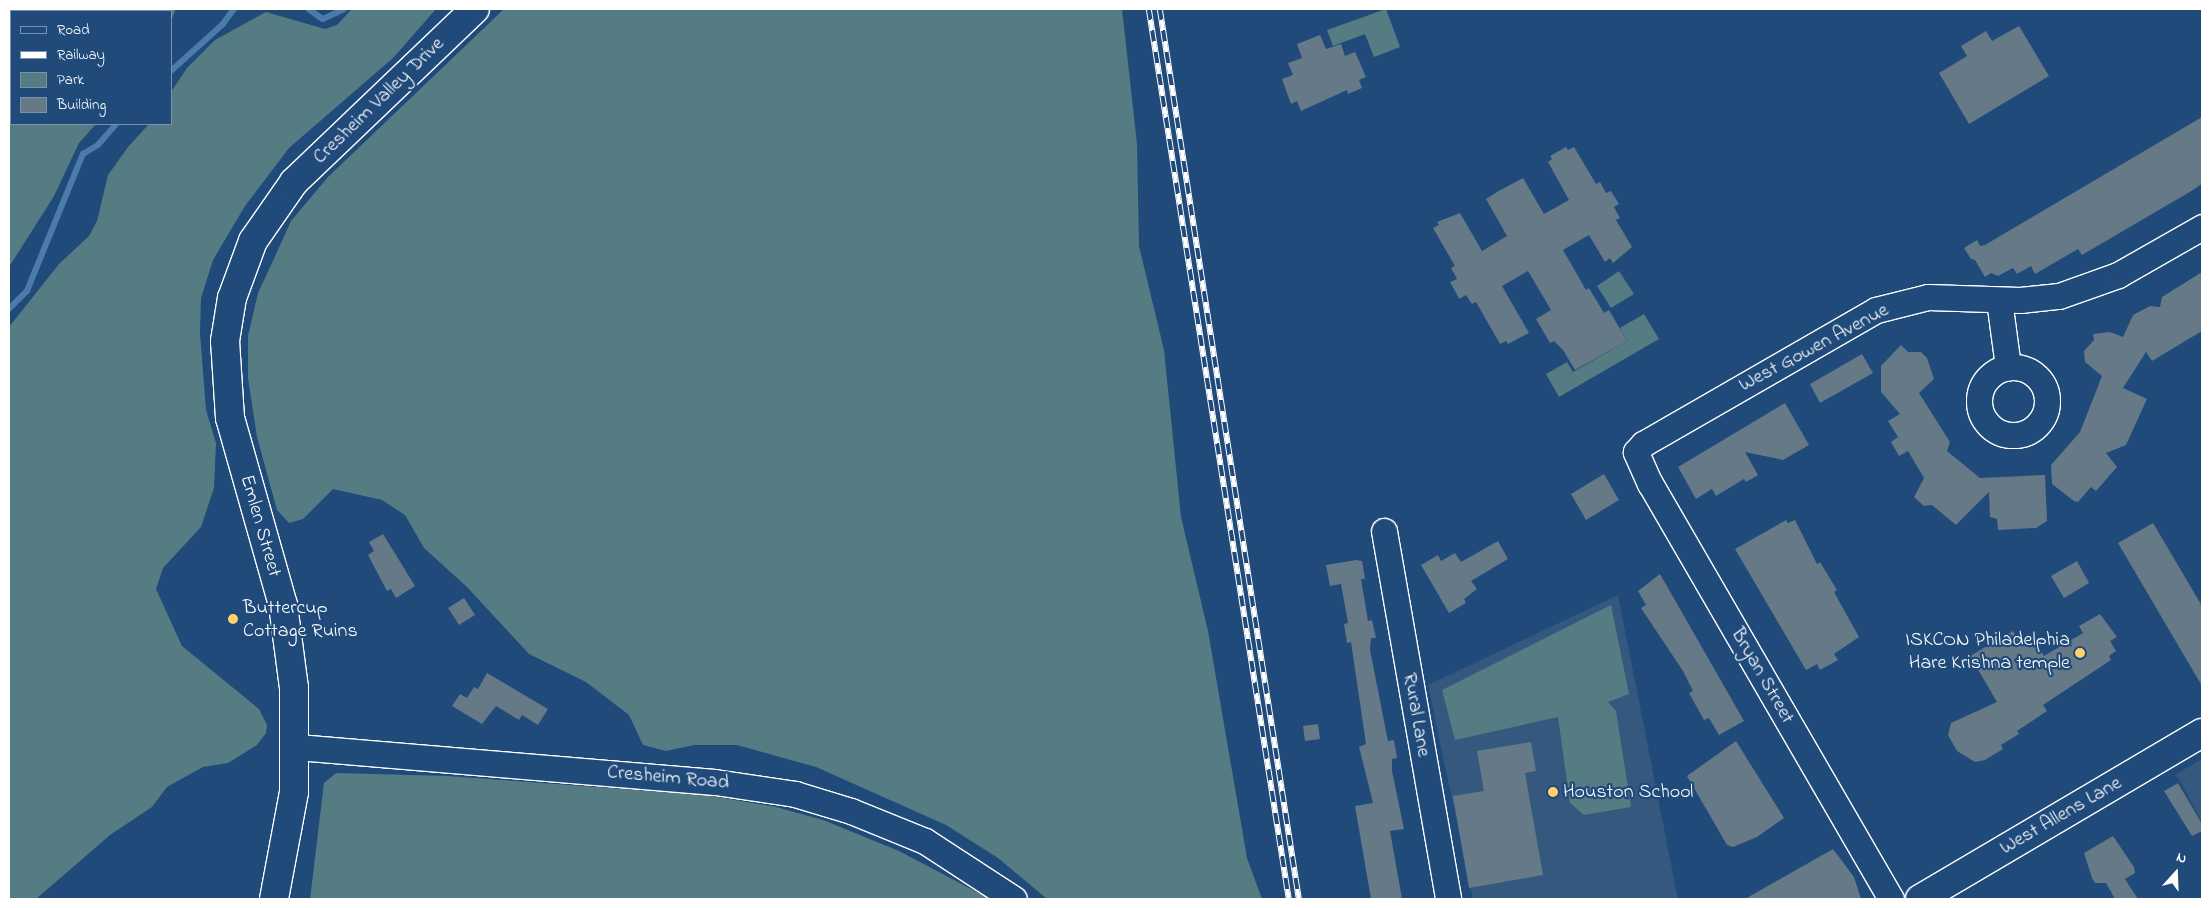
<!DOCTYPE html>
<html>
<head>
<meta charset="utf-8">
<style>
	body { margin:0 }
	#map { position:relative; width:2211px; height:908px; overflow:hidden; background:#1f4a7a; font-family:"Indie Flower",sans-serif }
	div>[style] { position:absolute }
	.built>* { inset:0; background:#34587e }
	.green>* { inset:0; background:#557c83 }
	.stream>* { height:5.5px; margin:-2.75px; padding:0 2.75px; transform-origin:2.75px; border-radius:2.75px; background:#4b7ca9 }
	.building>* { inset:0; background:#657987 }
	.roads { filter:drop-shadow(1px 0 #fff) drop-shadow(-1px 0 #fff) drop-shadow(0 1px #fff) drop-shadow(0 -1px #fff) }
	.minor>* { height:25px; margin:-12.5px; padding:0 12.5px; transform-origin:12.5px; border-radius:12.5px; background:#1f4a7a }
	.minor>.ring { margin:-12.5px; padding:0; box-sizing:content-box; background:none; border:25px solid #1f4a7a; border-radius:50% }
	.major>* { height:28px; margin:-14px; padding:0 14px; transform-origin:14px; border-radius:14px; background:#1f4a7a }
	.rail>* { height:5.5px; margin-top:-2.75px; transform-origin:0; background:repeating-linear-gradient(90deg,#1f4a7a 0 11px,#fff 0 22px); box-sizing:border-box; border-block:1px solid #fff }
	.dots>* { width:14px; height:14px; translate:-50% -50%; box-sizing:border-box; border:2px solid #1f4a7a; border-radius:50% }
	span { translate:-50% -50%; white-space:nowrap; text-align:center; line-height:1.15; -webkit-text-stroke:4.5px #1f4a7a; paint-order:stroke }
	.street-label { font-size:20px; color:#fff }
	.poi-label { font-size:20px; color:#fff }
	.left { translate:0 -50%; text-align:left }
	.right { translate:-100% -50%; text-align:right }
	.frame { position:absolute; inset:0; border:10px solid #fff; pointer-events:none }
	.legend { position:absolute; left:10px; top:10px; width:162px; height:115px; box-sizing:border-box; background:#1f4a7a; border:1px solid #7992af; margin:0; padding:6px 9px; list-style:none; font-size:15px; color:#fff }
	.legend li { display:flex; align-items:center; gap:10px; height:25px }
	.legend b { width:25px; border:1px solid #7992af }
	.north { position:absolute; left:2151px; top:848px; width:50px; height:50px; -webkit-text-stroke:4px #1f4a7a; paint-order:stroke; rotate:20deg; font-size:14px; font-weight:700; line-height:20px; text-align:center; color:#fff }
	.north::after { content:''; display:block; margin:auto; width:18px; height:22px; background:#fff; clip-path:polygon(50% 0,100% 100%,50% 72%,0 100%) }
</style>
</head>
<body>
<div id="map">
	<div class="built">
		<div style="clip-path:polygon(1618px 595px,1678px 899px,1473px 899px,1428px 685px)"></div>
		<div style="clip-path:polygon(2202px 759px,2202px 822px,2176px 774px)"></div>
	</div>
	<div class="green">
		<div style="clip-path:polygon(9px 9px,176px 9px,171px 21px,171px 11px,11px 11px,11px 124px,96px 124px,79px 143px,54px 196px,9px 267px)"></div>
		<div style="clip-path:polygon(352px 9px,436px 9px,393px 58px,289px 148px,245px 206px,213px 260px,201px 298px,200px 333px,206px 410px,216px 443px,214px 488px,201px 527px,163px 568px,156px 589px,182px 646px,259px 709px,267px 725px,266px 733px,257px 745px,228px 763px,203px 767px,167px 787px,152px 807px,110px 835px,36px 899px,9px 899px,9px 327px,59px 264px,89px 236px,97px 221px,108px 175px,128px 147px,149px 124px,171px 124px,171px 92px,187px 68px,215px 40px,266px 12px,325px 29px,337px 25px)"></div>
		<div style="clip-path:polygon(504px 9px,1122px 9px,1137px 144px,1139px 246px,1164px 350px,1181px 517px,1208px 631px,1247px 858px,1262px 899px,1047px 899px,998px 858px,946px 825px,816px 767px,737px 745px,694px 745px,666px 751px,643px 745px,629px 715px,586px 682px,529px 654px,467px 587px,424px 548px,405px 515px,382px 500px,333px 489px,303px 519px,289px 523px,277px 510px,257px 437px,248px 378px,248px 336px,258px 293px,272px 263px,291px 221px,328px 177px)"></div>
		<div style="clip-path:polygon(1386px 9px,1400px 47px,1374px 57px,1365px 34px,1333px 46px,1327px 30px)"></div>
		<div style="clip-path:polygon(1619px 271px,1634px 294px,1611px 308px,1597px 286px)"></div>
		<div style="clip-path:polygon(1644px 314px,1659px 339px,1559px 397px,1546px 374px,1567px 362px,1573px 372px,1627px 341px,1620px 328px)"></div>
		<div style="clip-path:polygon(1611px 605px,1629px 694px,1608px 702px,1616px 711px,1631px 807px,1584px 815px,1570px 803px,1558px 717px,1455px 740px,1442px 690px)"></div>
		<div style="clip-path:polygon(336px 773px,447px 776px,706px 795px,776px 807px,823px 820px,899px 851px,990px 899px,310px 899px,324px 783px)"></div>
	</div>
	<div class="stream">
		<div style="left:309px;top:9px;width:17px;rotate:36deg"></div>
		<div style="left:323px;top:19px;width:23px;rotate:-25deg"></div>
		<div style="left:171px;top:71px;width:70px;rotate:-42.1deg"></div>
		<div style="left:223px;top:24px;width:19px;rotate:-54deg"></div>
		<div style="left:9px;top:309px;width:25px;rotate:-45deg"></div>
		<div style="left:27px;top:291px;width:148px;rotate:-67.8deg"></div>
		<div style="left:83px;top:154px;width:17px;rotate:-31deg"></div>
		<div style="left:98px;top:145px;width:28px;rotate:-49deg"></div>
	</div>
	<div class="building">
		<div style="clip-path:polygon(2019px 26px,2049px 76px,1969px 124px,1939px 73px,1967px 56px,1961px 46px,1986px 31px,1992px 41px)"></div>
		<div style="clip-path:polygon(1320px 35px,1326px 49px,1341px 44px,1345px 56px,1355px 52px,1366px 77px,1359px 80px,1362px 88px,1348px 94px,1347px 90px,1301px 111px,1297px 101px,1291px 104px,1282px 79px,1293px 75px,1288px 63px,1302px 58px,1297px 44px)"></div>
		<div style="clip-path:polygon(2202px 117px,2202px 184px,2188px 193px,2082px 255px,2078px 249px,2035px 274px,2031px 266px,2017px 274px,2013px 268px,1998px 276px,1991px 273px,1985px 277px,1975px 260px,1971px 259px,1964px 248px,1977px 240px,1980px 246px,1985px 245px)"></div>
		<div style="clip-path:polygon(1566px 147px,1568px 150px,1574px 147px,1596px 184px,1600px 182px,1606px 193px,1611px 191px,1619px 204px,1614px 207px,1620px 218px,1616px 220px,1632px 247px,1613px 263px,1610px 258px,1605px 262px,1589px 235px,1563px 250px,1586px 290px,1589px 288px,1604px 313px,1609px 310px,1627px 341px,1575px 370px,1563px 350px,1554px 341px,1550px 343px,1536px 319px,1551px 310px,1528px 271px,1502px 286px,1529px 333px,1508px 344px,1506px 341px,1500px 344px,1476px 302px,1472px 304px,1466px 295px,1459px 299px,1455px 291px,1450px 282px,1457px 279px,1451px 268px,1455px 266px,1433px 228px,1439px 225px,1437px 222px,1460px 213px,1482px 251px,1507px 236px,1486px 199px,1497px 192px,1523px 178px,1544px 214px,1569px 200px,1548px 162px,1552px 159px,1550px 156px)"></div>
		<div style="clip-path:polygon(2202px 272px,2202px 331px,2152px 361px,2146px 352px,2123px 388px,2147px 399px,2126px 445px,2106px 453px,2117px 467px,2096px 491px,2091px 487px,2078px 502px,2074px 501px,2052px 484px,2051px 465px,2080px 432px,2102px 376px,2085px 362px,2084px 351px,2094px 340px,2093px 334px,2110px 332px,2123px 337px,2133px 315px,2150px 306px,2160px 307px,2162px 297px)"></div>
		<div style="clip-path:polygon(1901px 345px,1908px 352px,1921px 352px,1927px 358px,1934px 379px,1919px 393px,1950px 442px,1947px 451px,1980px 478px,2045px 475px,2047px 521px,2036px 528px,1998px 530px,1997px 519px,1990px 517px,1989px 492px,1956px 525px,1932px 505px,1924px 506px,1914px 497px,1924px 478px,1908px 451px,1899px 456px,1891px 442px,1898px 437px,1888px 421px,1900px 414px,1881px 392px,1881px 366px)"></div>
		<div style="clip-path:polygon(1862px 354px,1873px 373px,1820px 403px,1810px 384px)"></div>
		<div style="clip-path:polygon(1785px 403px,1809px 445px,1783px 460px,1745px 452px,1758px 475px,1746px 482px,1744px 479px,1716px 496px,1712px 489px,1696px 499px,1678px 467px)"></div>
		<div style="clip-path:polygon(1604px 474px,1619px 500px,1586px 520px,1571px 494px)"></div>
		<div style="clip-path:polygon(1786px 520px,1788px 523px,1795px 520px,1817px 564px,1820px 562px,1837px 590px,1834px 592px,1859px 637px,1834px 654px,1838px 660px,1820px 670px,1817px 664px,1806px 670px,1735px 549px)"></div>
		<div style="clip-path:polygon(2153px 523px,2202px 606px,2202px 686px,2118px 543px)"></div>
		<div style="clip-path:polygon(383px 534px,415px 586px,396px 598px,391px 589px,387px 591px,368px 555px,374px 551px,369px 542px)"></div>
		<div style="clip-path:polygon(1498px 541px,1508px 559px,1471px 581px,1477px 589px,1464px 599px,1466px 603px,1449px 613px,1421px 565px,1438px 555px,1441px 561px,1455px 553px,1461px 562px)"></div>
		<div style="clip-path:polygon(1356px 560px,1362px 561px,1365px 579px,1361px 579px,1368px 621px,1372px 620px,1376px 638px,1371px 638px,1370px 650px,1388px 741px,1394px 740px,1397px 758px,1392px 759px,1392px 771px,1404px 829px,1390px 831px,1402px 899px,1371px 899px,1355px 806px,1373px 803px,1359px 747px,1366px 744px,1351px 642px,1347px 643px,1344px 624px,1348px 623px,1341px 584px,1330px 586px,1326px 565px)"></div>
		<div style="clip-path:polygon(2077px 561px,2089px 583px,2064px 598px,2051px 576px)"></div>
		<div style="clip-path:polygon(1660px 574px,1744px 721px,1719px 735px,1709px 718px,1704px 720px,1689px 693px,1693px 691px,1683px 671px,1641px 608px,1646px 605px,1638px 591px)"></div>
		<div style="clip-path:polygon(464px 598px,475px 615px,459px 625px,448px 608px)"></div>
		<div style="clip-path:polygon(2100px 614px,2117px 637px,2110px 641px,2116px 651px,2109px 656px,2111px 660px,2043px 705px,2047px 711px,2017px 731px,2019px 734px,2001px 745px,2003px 749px,1985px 760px,1975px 762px,1957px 751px,1948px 735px,1951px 723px,1997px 702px,1970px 656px,2013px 631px,2021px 643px,2033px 636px,2044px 656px,2083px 633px,2079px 626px)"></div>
		<div style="clip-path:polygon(487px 673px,548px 709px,538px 725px,522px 715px,519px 720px,496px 706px,482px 724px,452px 706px,460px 694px,467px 698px,474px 687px,478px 689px)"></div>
		<div style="clip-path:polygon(1318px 724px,1320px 739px,1305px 741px,1303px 726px)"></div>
		<div style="clip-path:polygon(1736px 741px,1784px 818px,1757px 837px,1733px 847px,1727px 845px,1687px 776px)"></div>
		<div style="clip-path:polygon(1531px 742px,1536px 771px,1525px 773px,1543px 875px,1469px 888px,1453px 796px,1484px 791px,1477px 751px)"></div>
		<div style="clip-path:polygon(2178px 783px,2202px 824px,2202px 831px,2192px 836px,2164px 791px)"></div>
		<div style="clip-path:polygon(2113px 836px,2134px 867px,2135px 873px,2125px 879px,2138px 899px,2115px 899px,2106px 883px,2095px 883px,2092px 878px,2084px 853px)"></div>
		<div style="clip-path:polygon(1833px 849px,1854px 877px,1861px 899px,1745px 899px)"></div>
	</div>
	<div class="roads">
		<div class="minor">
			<div style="left:1999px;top:300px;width:68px;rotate:82.3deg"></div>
			<div class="ring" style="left:1979px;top:367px;width:43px;height:43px"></div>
			<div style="left:1384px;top:531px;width:374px;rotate:80.1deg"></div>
			<div style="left:297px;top:747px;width:419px;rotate:4.8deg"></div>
			<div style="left:715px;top:782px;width:81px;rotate:8.5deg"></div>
			<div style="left:795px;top:794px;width:59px;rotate:16.9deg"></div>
			<div style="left:851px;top:811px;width:80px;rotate:22.1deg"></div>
			<div style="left:925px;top:841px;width:106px;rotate:33.1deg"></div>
			<div style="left:1891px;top:899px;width:480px;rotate:-120.1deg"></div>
			<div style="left:1650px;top:484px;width:35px;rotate:-114deg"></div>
			<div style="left:1636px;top:452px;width:11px;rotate:-49deg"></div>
			<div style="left:1643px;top:444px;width:269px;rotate:-29.9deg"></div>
			<div style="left:1876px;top:310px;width:54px;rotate:-14deg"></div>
			<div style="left:1928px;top:297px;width:92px;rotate:1.9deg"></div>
			<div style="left:2020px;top:300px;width:39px;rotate:-6deg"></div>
			<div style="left:2059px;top:296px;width:63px;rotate:-19.6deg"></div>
			<div style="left:2118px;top:275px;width:97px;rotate:-29.7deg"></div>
		</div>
		<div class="major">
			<div style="left:274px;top:899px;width:109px;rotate:-79.4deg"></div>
			<div style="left:294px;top:792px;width:104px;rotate:-90deg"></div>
			<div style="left:294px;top:688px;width:84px;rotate:-97.5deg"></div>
			<div style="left:283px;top:605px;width:194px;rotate:-105.8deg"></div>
			<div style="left:230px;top:418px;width:77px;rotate:-93.7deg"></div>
			<div style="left:225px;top:341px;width:44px;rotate:-80.8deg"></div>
			<div style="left:232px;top:298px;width:61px;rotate:-69.8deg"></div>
			<div style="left:253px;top:241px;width:72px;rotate:-55.2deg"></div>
			<div style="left:294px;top:182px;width:250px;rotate:-43.7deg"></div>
			<div style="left:1920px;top:899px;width:327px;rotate:-30.5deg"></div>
		</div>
	</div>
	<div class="rail">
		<div style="left:1149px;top:9px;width:901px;rotate:81.06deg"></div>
		<div style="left:1160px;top:9px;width:901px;rotate:81.12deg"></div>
	</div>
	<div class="dots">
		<div style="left:233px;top:619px;background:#ffd166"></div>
		<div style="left:2080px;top:653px;background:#ffd166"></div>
		<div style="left:1553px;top:792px;background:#ffd166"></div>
	</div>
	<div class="street-label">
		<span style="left:379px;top:101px;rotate:-44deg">Cresheim Valley Drive</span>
		<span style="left:1814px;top:348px;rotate:-28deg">West Gowen Avenue</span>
		<span style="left:260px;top:526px;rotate:74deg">Emlen Street</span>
		<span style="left:1762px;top:676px;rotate:60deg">Bryan Street</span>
		<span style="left:1416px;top:715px;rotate:80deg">Rural Lane</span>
		<span style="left:668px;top:778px;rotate:5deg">Cresheim Road</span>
		<span style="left:2061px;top:816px;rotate:-30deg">West Allens Lane</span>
	</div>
	<div class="poi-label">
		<span class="left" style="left:243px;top:620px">Buttercup<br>Cottage Ruins</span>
		<span class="right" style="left:2070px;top:652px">ISKCON Philadelphia<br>Hare Krishna temple</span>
		<span class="left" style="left:1563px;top:792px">Houston School</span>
	</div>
	<div class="frame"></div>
	<ul class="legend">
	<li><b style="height:6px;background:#1f4a7a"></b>Road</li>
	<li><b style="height:6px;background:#fff"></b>Railway</li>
	<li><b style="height:14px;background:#557c83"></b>Park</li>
	<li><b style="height:14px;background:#657987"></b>Building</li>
	</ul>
	<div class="north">N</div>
</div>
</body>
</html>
